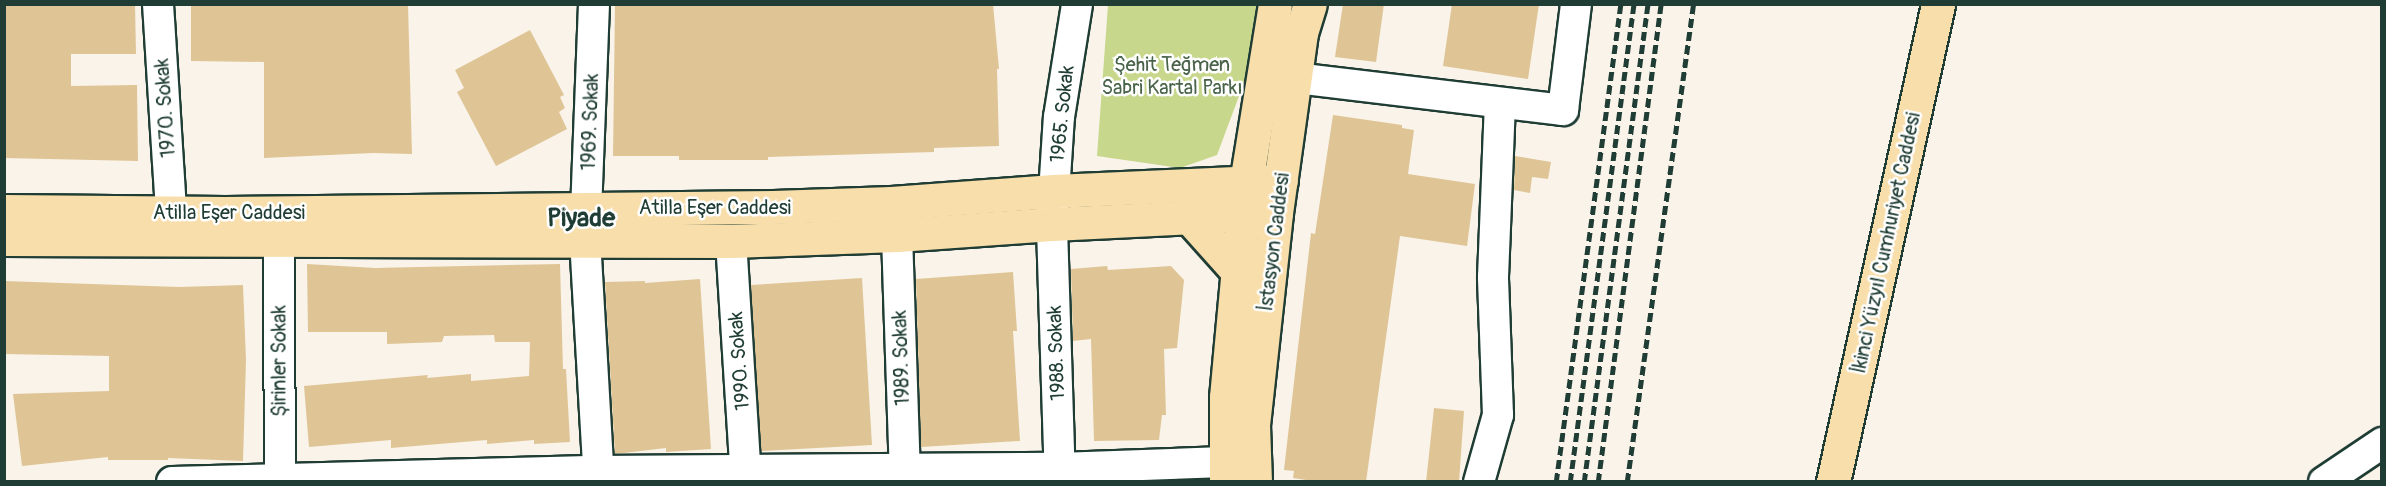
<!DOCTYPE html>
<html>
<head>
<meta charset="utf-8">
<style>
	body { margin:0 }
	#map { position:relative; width:2386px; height:486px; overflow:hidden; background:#f9f3ea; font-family:Pangolin,sans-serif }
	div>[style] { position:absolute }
	.green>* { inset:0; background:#c7d78b }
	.building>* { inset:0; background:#dfc595 }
	.roads { filter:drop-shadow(2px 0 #1f3d34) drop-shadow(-2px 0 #1f3d34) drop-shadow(0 2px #1f3d34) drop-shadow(0 -2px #1f3d34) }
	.minor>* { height:30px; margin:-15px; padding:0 15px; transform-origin:15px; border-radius:15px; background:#fff }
	.major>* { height:33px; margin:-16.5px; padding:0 16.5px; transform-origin:16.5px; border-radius:16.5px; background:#f8deab }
	.rail>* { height:4.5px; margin-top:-2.25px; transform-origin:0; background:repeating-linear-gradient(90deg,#1f3d34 0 9px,transparent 0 13.5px) }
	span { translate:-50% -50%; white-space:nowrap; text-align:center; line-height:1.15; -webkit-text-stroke:5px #fff; paint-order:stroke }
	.park-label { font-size:20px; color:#49644a }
	.street-label { font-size:20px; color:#1f3d34 }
	.district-label { font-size:26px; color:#1f3d34; font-weight:700 }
	.frame { position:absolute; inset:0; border:6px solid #1f3d34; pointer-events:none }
</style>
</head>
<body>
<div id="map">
	<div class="green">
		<div style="clip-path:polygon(1108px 5px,1258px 5px,1245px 80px,1217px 155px,1180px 168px,1097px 156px)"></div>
	</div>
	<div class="building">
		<div style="clip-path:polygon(4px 4px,135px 4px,136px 54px,71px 54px,71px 86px,137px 85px,138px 161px,4px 158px)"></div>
		<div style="clip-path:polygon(191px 4px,408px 4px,412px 154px,373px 153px,264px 158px,264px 62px,191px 61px)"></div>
		<div style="clip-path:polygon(615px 4px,993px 4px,999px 69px,997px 69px,999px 146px,934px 148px,934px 152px,768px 157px,768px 160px,679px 160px,679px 156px,613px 156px)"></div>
		<div style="clip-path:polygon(1343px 4px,1384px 4px,1376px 62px,1335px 57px)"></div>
		<div style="clip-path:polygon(1452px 4px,1539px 4px,1528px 79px,1443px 66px)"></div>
		<div style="clip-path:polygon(530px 30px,564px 95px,560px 97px,565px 108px,559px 112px,567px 129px,496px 166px,457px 92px,464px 88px,455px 70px)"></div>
		<div style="clip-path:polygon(1333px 115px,1402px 125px,1402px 128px,1414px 130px,1408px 174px,1475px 184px,1467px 246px,1400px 236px,1366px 482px,1319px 482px,1293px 478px,1294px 471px,1284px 470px,1311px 233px,1315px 234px)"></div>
		<div style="clip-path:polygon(1515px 156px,1551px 162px,1548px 179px,1532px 177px,1530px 193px,1514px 190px)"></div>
		<div style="clip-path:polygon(307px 264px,375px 268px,560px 264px,563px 369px,566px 369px,570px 442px,534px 444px,534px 440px,487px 444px,487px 440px,391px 448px,391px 440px,309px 447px,304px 386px,428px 375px,427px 378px,471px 374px,471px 381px,529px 376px,530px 342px,495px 342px,494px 335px,444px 336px,442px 342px,387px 344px,387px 332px,308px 332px)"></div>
		<div style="clip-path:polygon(1107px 266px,1108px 270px,1171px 266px,1184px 280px,1177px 348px,1164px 349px,1166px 415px,1162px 415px,1159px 440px,1094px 441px,1091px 339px,1073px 341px,1071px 269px)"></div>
		<div style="clip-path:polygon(1013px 272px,1017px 331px,1013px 331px,1020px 441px,921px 447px,916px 279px)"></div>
		<div style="clip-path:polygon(862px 278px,872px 445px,761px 451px,751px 285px)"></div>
		<div style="clip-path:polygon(700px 279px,711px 449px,666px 452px,666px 448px,615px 454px,605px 282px,645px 281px,645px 283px)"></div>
		<div style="clip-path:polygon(4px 281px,179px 287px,243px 285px,246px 360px,243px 461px,168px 458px,168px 460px,108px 460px,108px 457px,22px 466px,13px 394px,109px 391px,109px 356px,4px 354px)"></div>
		<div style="clip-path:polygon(1434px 408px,1464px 411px,1459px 482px,1426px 482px)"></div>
	</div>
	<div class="roads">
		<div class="minor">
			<div style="left:158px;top:4px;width:208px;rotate:86.4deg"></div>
			<div style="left:594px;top:4px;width:235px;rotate:92.2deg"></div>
			<div style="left:585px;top:239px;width:243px;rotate:86.7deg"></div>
			<div style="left:1295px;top:78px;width:270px;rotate:6.8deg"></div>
			<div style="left:1563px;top:110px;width:107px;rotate:-83deg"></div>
			<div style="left:897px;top:235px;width:247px;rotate:88.1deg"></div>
			<div style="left:279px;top:241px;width:241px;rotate:89.8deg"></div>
			<div style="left:731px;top:241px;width:241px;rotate:86.4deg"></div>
			<div style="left:172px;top:482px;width:426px;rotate:-1.5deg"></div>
			<div style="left:598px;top:471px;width:461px;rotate:-0.4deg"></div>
			<div style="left:1059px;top:468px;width:165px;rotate:-2.1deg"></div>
			<div style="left:1060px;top:482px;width:258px;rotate:-91.8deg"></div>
			<div style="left:1052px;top:224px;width:107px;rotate:-86.3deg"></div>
			<div style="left:1059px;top:117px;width:114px;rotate:-80.9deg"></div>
			<div style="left:1479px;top:482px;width:70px;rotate:-74.2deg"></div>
			<div style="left:1498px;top:415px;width:138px;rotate:-92.1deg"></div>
			<div style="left:1493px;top:277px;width:174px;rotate:-87.7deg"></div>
			<div style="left:2324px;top:482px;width:70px;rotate:-33.9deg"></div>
		</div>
		<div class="major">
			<div style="left:4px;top:211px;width:221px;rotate:0.5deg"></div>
			<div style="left:225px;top:213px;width:548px;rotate:-0.63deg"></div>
			<div style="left:773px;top:207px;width:118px;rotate:-1.9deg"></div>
			<div style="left:891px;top:203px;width:163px;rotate:-4.2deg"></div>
			<div style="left:1054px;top:191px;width:227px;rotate:-2.5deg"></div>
			<div style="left:1189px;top:217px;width:75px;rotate:48.2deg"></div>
			<div style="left:4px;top:239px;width:727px;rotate:0.16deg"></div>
			<div style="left:731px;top:241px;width:166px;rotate:-2.1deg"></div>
			<div style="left:897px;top:235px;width:155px;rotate:-4.1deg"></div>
			<div style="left:1052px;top:224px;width:224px;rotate:-2.8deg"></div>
			<div style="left:1226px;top:482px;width:85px;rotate:-90deg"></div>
			<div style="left:1226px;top:397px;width:215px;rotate:-84.7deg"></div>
			<div style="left:1246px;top:183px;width:181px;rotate:-80.8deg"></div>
			<div style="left:1255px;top:482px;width:57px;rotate:-92deg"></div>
			<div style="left:1253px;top:425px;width:213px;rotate:-83.8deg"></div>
			<div style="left:1276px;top:213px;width:182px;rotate:-82.1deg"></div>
			<div style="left:1301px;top:33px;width:30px;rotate:-73deg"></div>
			<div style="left:1833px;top:482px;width:489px;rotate:-77.6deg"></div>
		</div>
	</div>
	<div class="rail">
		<div style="left:1556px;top:482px;width:482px;rotate:-82.3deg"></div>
		<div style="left:1570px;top:482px;width:482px;rotate:-82.4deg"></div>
		<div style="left:1584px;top:482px;width:482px;rotate:-82.4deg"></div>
		<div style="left:1598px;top:482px;width:482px;rotate:-82.5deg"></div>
		<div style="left:1627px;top:482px;width:483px;rotate:-82.1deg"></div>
	</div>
	<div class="park-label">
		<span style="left:1172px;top:76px">Şehit Teğmen<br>Sabri Kartal Parkı</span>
	</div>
	<div class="street-label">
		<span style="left:165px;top:108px;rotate:-94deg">1970. Sokak</span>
		<span style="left:1062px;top:114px;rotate:-84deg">1965. Sokak</span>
		<span style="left:590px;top:122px;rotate:-88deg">1969. Sokak</span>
		<span style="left:715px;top:207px">Atilla Eşer Caddesi</span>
		<span style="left:229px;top:212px">Atilla Eşer Caddesi</span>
		<span style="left:1274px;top:242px;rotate:-83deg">İstasyon Caddesi</span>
		<span style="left:1886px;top:243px;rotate:-78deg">İkinci Yüzyıl Cumhuriyet Caddesi</span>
		<span style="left:1056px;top:353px;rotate:-92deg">1988. Sokak</span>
		<span style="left:901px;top:358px;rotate:-92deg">1989. Sokak</span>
		<span style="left:279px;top:361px;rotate:-90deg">Şirinler Sokak</span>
		<span style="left:739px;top:361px;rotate:-94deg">1990. Sokak</span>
	</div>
	<div class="district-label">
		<span style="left:581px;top:219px">Piyade</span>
	</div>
	<div class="frame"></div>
</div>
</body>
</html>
